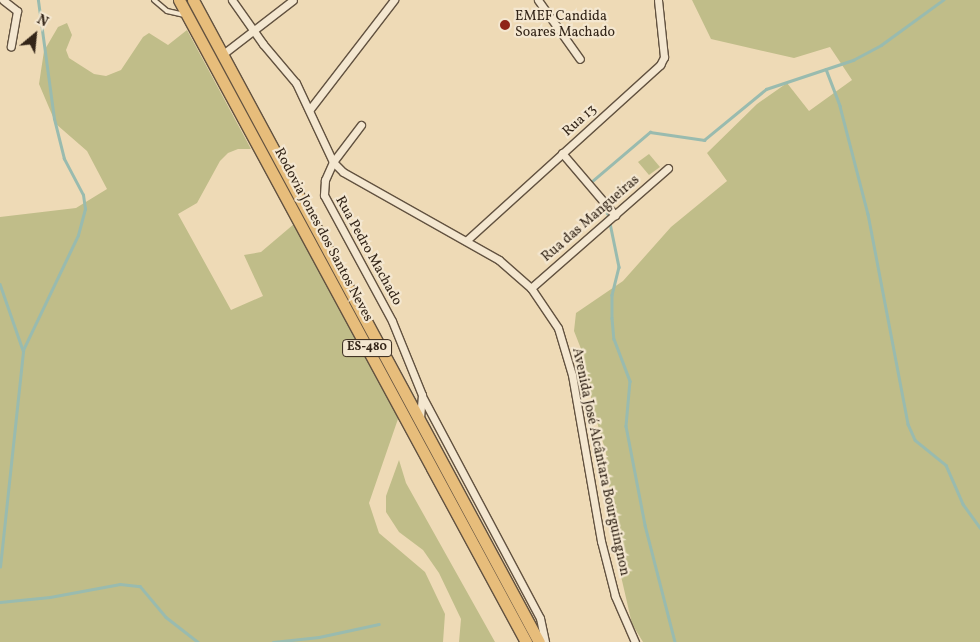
<!DOCTYPE html>
<html>
<head>
<meta charset="utf-8">
<style>
	body { margin:0 }
	#map { position:relative; width:980px; height:642px; overflow:hidden; background:#eedab6; font-family:Vollkorn,serif }
	div>[style] { position:absolute }
	.green>* { inset:0; background:#c0bd89 }
	.stream>* { height:2.5px; margin:-1.25px; padding:0 1.25px; transform-origin:1.25px; border-radius:1.25px; background:#99bbaf }
	.roads { filter:drop-shadow(1px 0 #625240) drop-shadow(-1px 0 #625240) drop-shadow(0 1px #625240) drop-shadow(0 -1px #625240) }
	.lane>* { height:4px; margin:-2px; padding:0 2px; transform-origin:2px; border-radius:2px; background:#f4e7d0 }
	.street>* { height:7px; margin:-3.5px; padding:0 3.5px; transform-origin:3.5px; border-radius:3.5px; background:#f4e7d0 }
	.primary>* { height:11px; margin:-5.5px; padding:0 5.5px; transform-origin:5.5px; border-radius:5.5px; background:#e7bd7b }
	.dots>* { width:14px; height:14px; translate:-50% -50%; box-sizing:border-box; border:2px solid #f4e7d0; border-radius:50% }
	span { translate:-50% -50%; white-space:nowrap; text-align:center; line-height:1.15; -webkit-text-stroke:4.5px #f4e7d0; paint-order:stroke }
	.shield-label span { padding:1px 4px; background:#f4e7d0; border:1px solid; border-radius:4px; -webkit-text-stroke-width:0 }
	.shield-label { font-size:12px; color:#332518; font-weight:700 }
	.poi-label { font-size:14px; color:#332518 }
	.left { translate:0 -50%; text-align:left }
	.street-label { font-size:14px; color:#332518 }
	.north { position:absolute; left:10px; top:10px; width:50px; height:50px; -webkit-text-stroke:4px #f4e7d0; paint-order:stroke; rotate:28deg; font-size:14px; font-weight:700; line-height:20px; text-align:center; color:#332518 }
	.north::after { content:''; display:block; margin:auto; width:18px; height:22px; background:#332518; clip-path:polygon(50% 0,100% 100%,50% 72%,0 100%) }
</style>
</head>
<body>
<div id="map">
	<div class="green">
		<div style="clip-path:polygon(692px 0,980px 0,980px 642px,643px 642px,632px 624px,615px 550px,606px 453px,593px 408px,583px 354px,574px 331px,576px 313px,623px 281px,671px 227px,727px 181px,707px 153px,757px 104px,787px 83px,809px 111px,852px 80px,830px 47px,794px 58px,711px 39px)"></div>
		<div style="clip-path:polygon(67px 23px,72px 35px,66px 50px,69px 58px,94px 74px,106px 76px,121px 70px,143px 37px,149px 33px,168px 45px,187px 30px,251px 149px,238px 149px,228px 153px,220px 161px,197px 203px,178px 214px,231px 310px,263px 296px,244px 255px,261px 252px,294px 224px,399px 416px,369px 503px,379px 533px,425px 572px,445px 614px,443px 642px,0 642px,0 217px,76px 208px,107px 189px,87px 151px,56px 124px,39px 84px,44px 51px,58px 27px)"></div>
		<div style="clip-path:polygon(649px 154px,660px 167px,649px 175px,638px 162px)"></div>
		<div style="clip-path:polygon(399px 460px,406px 483px,495px 642px,459px 642px,461px 619px,439px 573px,423px 550px,399px 532px,386px 512px,386px 496px)"></div>
	</div>
	<div class="stream">
		<div style="left:826px;top:69px;width:40px;rotate:69deg"></div>
		<div style="left:840px;top:106px;width:112px;rotate:75.5deg"></div>
		<div style="left:868px;top:214px;width:214px;rotate:79.2deg"></div>
		<div style="left:908px;top:424px;width:17px;rotate:66deg"></div>
		<div style="left:915px;top:440px;width:40px;rotate:39deg"></div>
		<div style="left:946px;top:465px;width:43px;rotate:66.4deg"></div>
		<div style="left:963px;top:504px;width:29px;rotate:54deg"></div>
		<div style="left:590px;top:183px;width:79px;rotate:-40.4deg"></div>
		<div style="left:650px;top:132px;width:55px;rotate:8.4deg"></div>
		<div style="left:704px;top:140px;width:80px;rotate:-39.4deg"></div>
		<div style="left:766px;top:89px;width:92px;rotate:-18.4deg"></div>
		<div style="left:853px;top:60px;width:32px;rotate:-28deg"></div>
		<div style="left:881px;top:45px;width:77px;rotate:-36deg"></div>
		<div style="left:601px;top:203px;width:15px;rotate:58deg"></div>
		<div style="left:610px;top:223px;width:45px;rotate:78.4deg"></div>
		<div style="left:619px;top:267px;width:29px;rotate:104deg"></div>
		<div style="left:612px;top:295px;width:23px;rotate:90deg"></div>
		<div style="left:612px;top:318px;width:21px;rotate:85deg"></div>
		<div style="left:614px;top:339px;width:45px;rotate:69.1deg"></div>
		<div style="left:630px;top:381px;width:45px;rotate:95.1deg"></div>
		<div style="left:626px;top:426px;width:101px;rotate:79.1deg"></div>
		<div style="left:645px;top:525px;width:121px;rotate:75.6deg"></div>
		<div style="left:0;top:284px;width:70px;rotate:70.8deg"></div>
		<div style="left:0;top:567px;width:218px;rotate:-83.9deg"></div>
		<div style="left:23px;top:350px;width:127px;rotate:-64.4deg"></div>
		<div style="left:78px;top:235px;width:27px;rotate:-75deg"></div>
		<div style="left:85px;top:209px;width:14px;rotate:-98deg"></div>
		<div style="left:83px;top:195px;width:41px;rotate:-117.8deg"></div>
		<div style="left:64px;top:159px;width:41px;rotate:-104deg"></div>
		<div style="left:54px;top:119px;width:120px;rotate:-97.7deg"></div>
		<div style="left:0;top:602px;width:50px;rotate:-5.7deg"></div>
		<div style="left:50px;top:597px;width:71px;rotate:-10.5deg"></div>
		<div style="left:120px;top:584px;width:20px;rotate:6deg"></div>
		<div style="left:140px;top:586px;width:40px;rotate:50deg"></div>
		<div style="left:166px;top:617px;width:41px;rotate:38deg"></div>
		<div style="left:273px;top:642px;width:46px;rotate:-6.2deg"></div>
		<div style="left:319px;top:637px;width:61px;rotate:-12.2deg"></div>
	</div>
	<div class="roads">
		<div class="lane">
			<div style="left:154px;top:0;width:17px;rotate:40deg"></div>
			<div style="left:167px;top:11px;width:18px;rotate:13deg"></div>
		</div>
		<div class="street">
			<div style="left:3px;top:0;width:18px;rotate:38deg"></div>
			<div style="left:17px;top:11px;width:36px;rotate:100deg"></div>
			<div style="left:232px;top:0;width:54px;rotate:54.8deg"></div>
			<div style="left:263px;top:44px;width:51px;rotate:49.8deg"></div>
			<div style="left:296px;top:83px;width:87px;rotate:64.9deg"></div>
			<div style="left:333px;top:162px;width:14px;rotate:45deg"></div>
			<div style="left:343px;top:172px;width:179px;rotate:29.4deg"></div>
			<div style="left:499px;top:260px;width:43px;rotate:41.2deg"></div>
			<div style="left:531px;top:288px;width:48px;rotate:56deg"></div>
			<div style="left:558px;top:328px;width:49px;rotate:73.4deg"></div>
			<div style="left:572px;top:375px;width:169px;rotate:80.1deg"></div>
			<div style="left:601px;top:541px;width:57px;rotate:75.7deg"></div>
			<div style="left:615px;top:596px;width:50px;rotate:66.5deg"></div>
			<div style="left:538px;top:0;width:72px;rotate:54.6deg"></div>
			<div style="left:223px;top:54px;width:88px;rotate:-37.6deg"></div>
			<div style="left:310px;top:109px;width:138px;rotate:-52.4deg"></div>
			<div style="left:361px;top:125px;width:46px;rotate:127.1deg"></div>
			<div style="left:333px;top:162px;width:20px;rotate:114deg"></div>
			<div style="left:325px;top:180px;width:15px;rotate:94deg"></div>
			<div style="left:324px;top:195px;width:143px;rotate:61.6deg"></div>
			<div style="left:392px;top:321px;width:80px;rotate:67.9deg"></div>
			<div style="left:422px;top:395px;width:25px;rotate:95deg"></div>
			<div style="left:562px;top:153px;width:82px;rotate:49.5deg"></div>
			<div style="left:467px;top:240px;width:261px;rotate:-42.2deg"></div>
			<div style="left:660px;top:65px;width:9px;rotate:-63deg"></div>
			<div style="left:664px;top:57px;width:57px;rotate:-96deg"></div>
			<div style="left:531px;top:288px;width:182px;rotate:-41.2deg"></div>
			<div style="left:423px;top:398px;width:249px;rotate:62deg"></div>
			<div style="left:540px;top:618px;width:25px;rotate:78deg"></div>
		</div>
		<div class="primary">
			<div style="left:179px;top:0;width:730px;rotate:61.61deg"></div>
			<div style="left:193px;top:0;width:729px;rotate:61.68deg"></div>
		</div>
	</div>
	<div class="dots">
		<div style="left:505px;top:25px;background:#8f2418"></div>
	</div>
	<div class="shield-label">
		<span style="left:367px;top:348px">ES-480</span>
	</div>
	<div class="poi-label">
		<span class="left" style="left:515px;top:25px">EMEF Candida<br>Soares Machado</span>
	</div>
	<div class="street-label">
		<span style="left:580px;top:121px;rotate:-42deg">Rua 13</span>
		<span style="left:591px;top:219px;rotate:-41deg">Rua das Mangueiras</span>
		<span style="left:323px;top:235px;rotate:62deg">Rodovia Jones dos Santos Neves</span>
		<span style="left:368px;top:251px;rotate:61deg">Rua Pedro Machado</span>
		<span style="left:600px;top:462px;rotate:78deg">Avenida José Alcântara Bourguingnon</span>
	</div>
	<div class="north">N</div>
</div>
</body>
</html>
